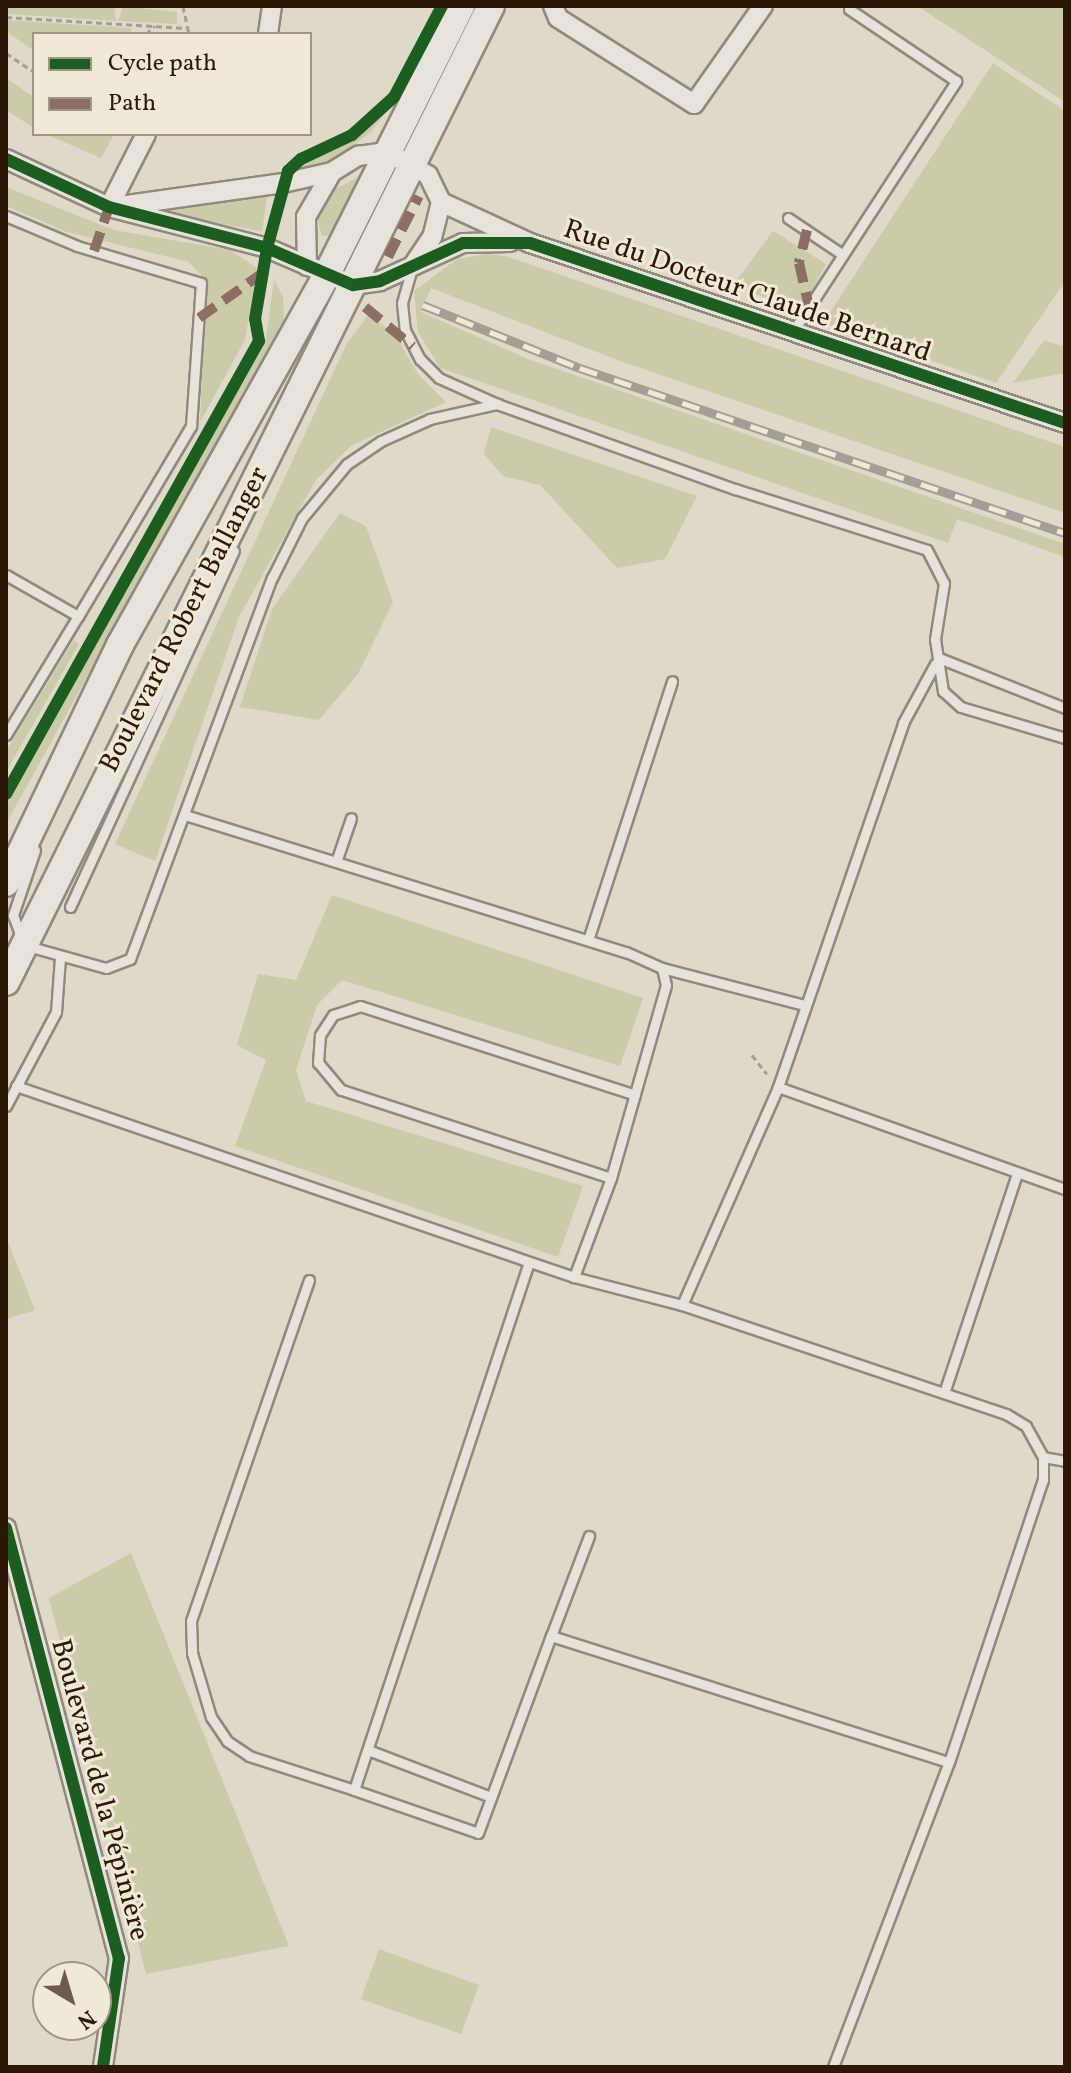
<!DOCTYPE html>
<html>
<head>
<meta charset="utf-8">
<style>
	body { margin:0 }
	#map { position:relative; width:1071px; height:2073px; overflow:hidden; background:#dfd9c9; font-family:Vollkorn,serif }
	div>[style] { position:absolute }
	.green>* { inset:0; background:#cbcba9 }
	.path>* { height:3px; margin-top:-1.5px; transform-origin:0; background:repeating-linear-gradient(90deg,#a39e96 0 6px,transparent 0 10px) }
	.roads { filter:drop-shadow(2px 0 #90897e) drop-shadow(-2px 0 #90897e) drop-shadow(0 2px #90897e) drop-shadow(0 -2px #90897e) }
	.lane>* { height:9px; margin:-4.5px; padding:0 4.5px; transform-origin:4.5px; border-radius:4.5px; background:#e7e3db }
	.street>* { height:18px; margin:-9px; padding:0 9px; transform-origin:9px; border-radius:9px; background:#e7e3db }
	.secondary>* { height:26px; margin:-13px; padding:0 13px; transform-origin:13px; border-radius:13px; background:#e7e3db }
	.rail>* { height:9px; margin-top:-4.5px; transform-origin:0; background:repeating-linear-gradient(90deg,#f0e9d6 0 18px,#a39e96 0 36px); box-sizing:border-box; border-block:2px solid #a39e96 }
	.quiet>* { height:10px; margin-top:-5px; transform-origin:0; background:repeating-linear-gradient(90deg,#8d6e63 0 20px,transparent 0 30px) }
	.cycleway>* { height:12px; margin:-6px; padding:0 6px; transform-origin:6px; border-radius:6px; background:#1b5e20 }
	span { translate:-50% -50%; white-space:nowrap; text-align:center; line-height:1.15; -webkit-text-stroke:6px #f0e9d6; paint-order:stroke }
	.street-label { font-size:28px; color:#2e1806 }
	.frame { position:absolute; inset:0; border:8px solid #2e1806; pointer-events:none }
	.legend { position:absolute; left:32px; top:32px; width:280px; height:104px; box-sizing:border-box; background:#f0e9d6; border:2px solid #a29583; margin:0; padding:10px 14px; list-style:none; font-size:24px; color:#2e1806 }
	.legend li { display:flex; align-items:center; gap:16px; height:40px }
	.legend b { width:40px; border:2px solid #a29583 }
	.north { position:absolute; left:32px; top:1961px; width:80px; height:80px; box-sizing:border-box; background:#f0e9d6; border:2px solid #a29583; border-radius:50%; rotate:142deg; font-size:22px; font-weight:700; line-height:32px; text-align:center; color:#2e1806 }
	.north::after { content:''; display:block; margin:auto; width:28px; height:36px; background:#6c5c4a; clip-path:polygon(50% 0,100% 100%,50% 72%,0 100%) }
</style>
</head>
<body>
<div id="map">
	<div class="green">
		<div style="clip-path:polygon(6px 6px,114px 6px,116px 21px,6px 14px)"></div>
		<div style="clip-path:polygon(123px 6px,177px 12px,177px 24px,118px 21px)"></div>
		<div style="clip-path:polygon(917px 6px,1065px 6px,1065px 102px)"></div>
		<div style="clip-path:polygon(6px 20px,131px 28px,131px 34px,34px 34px,34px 51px,6px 31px)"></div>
		<div style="clip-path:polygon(993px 63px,1065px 111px,1065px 281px,996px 383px,823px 323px)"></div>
		<div style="clip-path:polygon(6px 78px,34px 97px,34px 128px,6px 110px)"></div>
		<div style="clip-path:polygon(388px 109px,372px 131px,344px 153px,308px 171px,293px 171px,358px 134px)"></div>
		<div style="clip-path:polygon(46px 134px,114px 134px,101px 158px)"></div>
		<div style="clip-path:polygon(357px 178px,360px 183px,333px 235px,322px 236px,316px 215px,329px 192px)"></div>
		<div style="clip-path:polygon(6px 187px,114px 230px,230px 250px,257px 268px,245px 340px,200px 422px,206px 281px,189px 262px,67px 232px,6px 206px)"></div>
		<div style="clip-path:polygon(268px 191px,262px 231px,139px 210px)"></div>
		<div style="clip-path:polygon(773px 231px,826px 264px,802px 309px,732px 287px)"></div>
		<div style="clip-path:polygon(487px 254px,506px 256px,1065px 447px,1065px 513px,620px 361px,431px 288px,421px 312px,528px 359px,1065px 544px,1065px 557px,957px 519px,948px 543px,440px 368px,418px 332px,414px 291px,457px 259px)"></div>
		<div style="clip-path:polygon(274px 280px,283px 297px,284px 319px,6px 824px,6px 805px,266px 338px)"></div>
		<div style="clip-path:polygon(369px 314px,395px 335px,418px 374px,446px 402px,351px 446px,316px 480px,239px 617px,155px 861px,115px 844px,347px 343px)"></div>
		<div style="clip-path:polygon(1044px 340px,1065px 347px,1065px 373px,1013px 383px)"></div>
		<div style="clip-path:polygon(491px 427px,697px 496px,665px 559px,617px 568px,540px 485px,503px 476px,484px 454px)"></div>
		<div style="clip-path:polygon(340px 513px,366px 526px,393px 602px,358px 674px,319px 720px,240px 707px,272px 609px)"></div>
		<div style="clip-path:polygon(74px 640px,79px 644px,6px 772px,6px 751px)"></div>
		<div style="clip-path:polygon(332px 895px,643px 998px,620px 1066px,342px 980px,317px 1005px,296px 1070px,306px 1101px,583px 1186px,558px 1257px,235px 1146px,266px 1060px,237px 1045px,258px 974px,296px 980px)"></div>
		<div style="clip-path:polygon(6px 1237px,35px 1310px,6px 1319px)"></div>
		<div style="clip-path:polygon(131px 1553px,289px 1946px,146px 1974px,49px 1598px)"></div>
		<div style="clip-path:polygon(379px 1949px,479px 1985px,461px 2034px,361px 1999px)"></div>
	</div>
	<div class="path">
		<div style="left:183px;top:6px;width:29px;rotate:78deg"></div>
		<div style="left:6px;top:17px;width:180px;rotate:3.5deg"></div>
		<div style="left:146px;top:34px;width:12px;rotate:-42deg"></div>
		<div style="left:6px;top:53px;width:34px;rotate:34deg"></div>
		<div style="left:752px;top:1055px;width:24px;rotate:52deg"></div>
	</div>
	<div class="roads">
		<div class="lane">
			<div style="left:6px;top:216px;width:77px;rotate:22.9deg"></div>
			<div style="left:77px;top:246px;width:129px;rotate:16.6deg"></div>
			<div style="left:201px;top:283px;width:143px;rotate:94deg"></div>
			<div style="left:191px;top:426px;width:221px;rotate:120.7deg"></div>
			<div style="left:788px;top:218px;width:66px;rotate:33.9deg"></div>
			<div style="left:412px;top:268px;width:36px;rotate:106deg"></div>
			<div style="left:402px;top:303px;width:27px;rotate:84deg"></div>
			<div style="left:405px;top:330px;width:33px;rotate:63deg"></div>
			<div style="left:420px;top:359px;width:27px;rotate:45deg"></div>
			<div style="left:439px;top:378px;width:64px;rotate:24.1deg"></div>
			<div style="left:497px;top:404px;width:253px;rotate:19.7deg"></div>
			<div style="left:735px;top:489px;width:201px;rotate:17.6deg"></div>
			<div style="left:927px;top:550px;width:37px;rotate:63deg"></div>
			<div style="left:944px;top:583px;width:57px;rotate:99.1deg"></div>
			<div style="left:935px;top:639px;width:53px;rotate:81.3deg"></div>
			<div style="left:943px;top:691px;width:24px;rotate:42deg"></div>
			<div style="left:961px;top:707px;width:109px;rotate:16.6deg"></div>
			<div style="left:792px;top:333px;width:301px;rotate:-56.9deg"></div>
			<div style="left:956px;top:81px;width:129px;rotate:-146.1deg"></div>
			<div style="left:6px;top:575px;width:83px;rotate:29.7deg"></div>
			<div style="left:78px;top:616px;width:139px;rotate:121.2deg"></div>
			<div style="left:939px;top:658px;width:136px;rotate:21.6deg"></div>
			<div style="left:185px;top:815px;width:462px;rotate:17.3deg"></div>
			<div style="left:626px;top:952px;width:39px;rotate:24deg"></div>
			<div style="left:662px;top:968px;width:17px;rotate:77deg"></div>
			<div style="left:666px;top:985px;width:201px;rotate:105.9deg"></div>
			<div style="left:611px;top:1178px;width:106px;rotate:110.5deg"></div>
			<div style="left:574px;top:1277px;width:112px;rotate:14.5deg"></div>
			<div style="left:35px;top:850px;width:69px;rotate:108.7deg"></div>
			<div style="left:13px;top:915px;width:32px;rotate:70deg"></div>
			<div style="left:24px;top:945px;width:85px;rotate:15.7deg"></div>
			<div style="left:106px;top:968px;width:26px;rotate:-21deg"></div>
			<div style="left:130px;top:959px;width:407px;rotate:-69.6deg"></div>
			<div style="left:272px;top:578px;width:67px;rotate:-63.4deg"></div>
			<div style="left:302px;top:518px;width:70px;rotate:-50.2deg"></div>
			<div style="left:347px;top:464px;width:41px;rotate:-34.1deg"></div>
			<div style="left:381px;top:441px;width:54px;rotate:-24.2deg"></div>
			<div style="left:430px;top:419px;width:69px;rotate:-12.6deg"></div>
			<div style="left:337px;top:859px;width:43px;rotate:-71.1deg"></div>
			<div style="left:70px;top:907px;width:392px;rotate:-65.3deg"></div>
			<div style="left:588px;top:940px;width:272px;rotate:-72deg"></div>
			<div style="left:662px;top:968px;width:147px;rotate:14.6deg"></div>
			<div style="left:16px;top:1086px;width:590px;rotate:18.9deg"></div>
			<div style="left:778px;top:1087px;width:385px;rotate:-71deg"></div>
			<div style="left:903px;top:723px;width:67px;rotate:-61.5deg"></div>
			<div style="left:6px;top:1106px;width:106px;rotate:-62deg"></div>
			<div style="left:56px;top:1012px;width:55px;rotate:-85.8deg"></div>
			<div style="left:611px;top:1178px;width:284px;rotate:-161.9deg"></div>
			<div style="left:341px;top:1090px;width:35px;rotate:-130deg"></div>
			<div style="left:318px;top:1063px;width:28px;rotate:-86deg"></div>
			<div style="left:320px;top:1035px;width:24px;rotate:-57deg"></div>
			<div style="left:333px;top:1015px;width:28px;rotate:-18deg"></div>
			<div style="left:360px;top:1006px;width:289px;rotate:17.9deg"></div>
			<div style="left:529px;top:1262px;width:556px;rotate:108.34deg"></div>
			<div style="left:354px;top:1790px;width:131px;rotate:19.1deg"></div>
			<div style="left:478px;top:1833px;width:210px;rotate:-69.7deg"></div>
			<div style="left:309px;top:1280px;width:361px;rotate:109.1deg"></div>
			<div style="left:191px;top:1621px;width:32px;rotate:88deg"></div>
			<div style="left:192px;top:1653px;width:67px;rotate:73.5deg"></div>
			<div style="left:211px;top:1717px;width:29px;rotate:56deg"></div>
			<div style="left:227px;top:1741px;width:27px;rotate:34deg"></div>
			<div style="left:249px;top:1756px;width:110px;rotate:17.9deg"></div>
			<div style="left:944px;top:1393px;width:232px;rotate:-71.6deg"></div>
			<div style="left:1043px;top:1457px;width:22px;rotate:10deg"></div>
			<div style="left:589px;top:1536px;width:107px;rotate:110.8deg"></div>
			<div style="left:551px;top:1636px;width:417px;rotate:17.6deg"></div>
			<div style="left:368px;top:1750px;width:132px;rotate:20.9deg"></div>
			<div style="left:833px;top:2067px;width:326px;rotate:-69.2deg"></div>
			<div style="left:949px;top:1762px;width:297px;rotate:-71.6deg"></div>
			<div style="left:1043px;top:1480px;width:23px;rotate:-90deg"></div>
			<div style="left:1043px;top:1457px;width:35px;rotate:-119deg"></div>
			<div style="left:1026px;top:1426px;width:23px;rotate:-149deg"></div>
			<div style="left:1006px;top:1414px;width:342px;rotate:-161.4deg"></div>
			<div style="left:682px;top:1305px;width:238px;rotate:-66.2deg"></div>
			<div style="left:778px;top:1087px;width:305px;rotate:19.6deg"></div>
		</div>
		<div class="street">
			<div style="left:553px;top:6px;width:13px;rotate:67deg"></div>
			<div style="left:558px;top:18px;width:161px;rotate:32.3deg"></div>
			<div style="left:694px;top:104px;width:120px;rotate:-54.9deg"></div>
			<div style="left:268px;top:34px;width:28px;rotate:-82deg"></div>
			<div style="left:6px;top:159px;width:114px;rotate:25deg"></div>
			<div style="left:109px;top:207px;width:163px;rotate:14.5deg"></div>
			<div style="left:267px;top:248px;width:94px;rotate:23.3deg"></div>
			<div style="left:353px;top:285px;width:27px;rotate:-8deg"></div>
			<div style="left:380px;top:281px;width:91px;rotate:-24.6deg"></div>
			<div style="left:463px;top:243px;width:47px;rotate:-1.2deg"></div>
			<div style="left:441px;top:202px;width:98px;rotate:24.7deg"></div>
			<div style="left:530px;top:243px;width:564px;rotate:18.6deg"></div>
			<div style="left:120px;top:206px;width:165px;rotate:-8deg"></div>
			<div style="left:283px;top:183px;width:50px;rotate:-12.7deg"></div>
			<div style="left:332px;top:172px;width:31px;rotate:-32deg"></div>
			<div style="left:358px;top:156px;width:29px;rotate:-8deg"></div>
			<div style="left:387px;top:152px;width:47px;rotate:29.3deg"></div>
			<div style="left:428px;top:175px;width:30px;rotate:64deg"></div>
			<div style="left:441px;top:202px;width:36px;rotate:104deg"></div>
			<div style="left:432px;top:237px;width:34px;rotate:124deg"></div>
			<div style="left:109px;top:207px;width:82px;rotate:-63.1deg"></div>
			<div style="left:307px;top:266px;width:49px;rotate:-91.2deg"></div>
			<div style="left:306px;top:217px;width:52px;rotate:-60deg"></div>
			<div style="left:6px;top:1528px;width:445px;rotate:75.3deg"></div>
			<div style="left:119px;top:1958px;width:110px;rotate:98.4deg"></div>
		</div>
		<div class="secondary">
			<div style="left:6px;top:883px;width:264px;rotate:-64.4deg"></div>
			<div style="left:120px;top:645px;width:423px;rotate:-60.8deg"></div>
			<div style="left:326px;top:276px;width:302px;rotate:-63.4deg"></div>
			<div style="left:6px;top:982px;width:1090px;rotate:-63.58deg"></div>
		</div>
	</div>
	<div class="rail">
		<div style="left:423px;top:305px;width:169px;rotate:21.9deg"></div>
		<div style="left:580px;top:368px;width:512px;rotate:18.79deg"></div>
	</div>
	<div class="quiet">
		<div style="left:807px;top:230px;width:34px;rotate:104deg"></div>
		<div style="left:799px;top:263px;width:45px;rotate:77.2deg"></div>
		<div style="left:94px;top:251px;width:46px;rotate:-71.2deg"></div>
		<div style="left:388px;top:257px;width:68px;rotate:-63.1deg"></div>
		<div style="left:365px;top:307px;width:62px;rotate:39.8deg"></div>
		<div style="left:199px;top:318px;width:80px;rotate:-35.3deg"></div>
	</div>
	<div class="cycleway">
		<div style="left:6px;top:159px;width:114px;rotate:25deg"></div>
		<div style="left:109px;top:207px;width:163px;rotate:14.5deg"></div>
		<div style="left:267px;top:248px;width:94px;rotate:23.3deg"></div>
		<div style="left:353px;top:285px;width:27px;rotate:-8deg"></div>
		<div style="left:380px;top:281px;width:91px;rotate:-24.6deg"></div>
		<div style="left:463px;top:243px;width:67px"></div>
		<div style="left:530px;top:243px;width:564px;rotate:18.6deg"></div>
		<div style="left:6px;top:794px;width:519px;rotate:-60.82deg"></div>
		<div style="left:259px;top:341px;width:22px;rotate:-100deg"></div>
		<div style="left:255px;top:319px;width:72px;rotate:-80.4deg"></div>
		<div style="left:267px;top:248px;width:80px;rotate:-74.7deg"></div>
		<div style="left:288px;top:171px;width:18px;rotate:-43deg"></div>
		<div style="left:301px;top:159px;width:56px;rotate:-25.2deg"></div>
		<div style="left:352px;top:135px;width:57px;rotate:-42.1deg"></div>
		<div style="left:394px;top:97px;width:103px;rotate:-62.2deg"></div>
		<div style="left:6px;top:1528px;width:445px;rotate:75.3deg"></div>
		<div style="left:119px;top:1958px;width:110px;rotate:98.4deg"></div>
	</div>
	<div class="street-label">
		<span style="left:747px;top:292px;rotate:19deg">Rue du Docteur Claude Bernard</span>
		<span style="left:185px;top:620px;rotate:-63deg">Boulevard Robert Ballanger</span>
		<span style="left:99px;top:1790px;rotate:75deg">Boulevard de la Pépinière</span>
	</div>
	<div class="frame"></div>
	<ul class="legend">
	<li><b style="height:10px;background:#1b5e20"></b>Cycle path</li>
	<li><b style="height:10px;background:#8d6e63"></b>Path</li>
	</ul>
	<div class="north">N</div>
</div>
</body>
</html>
